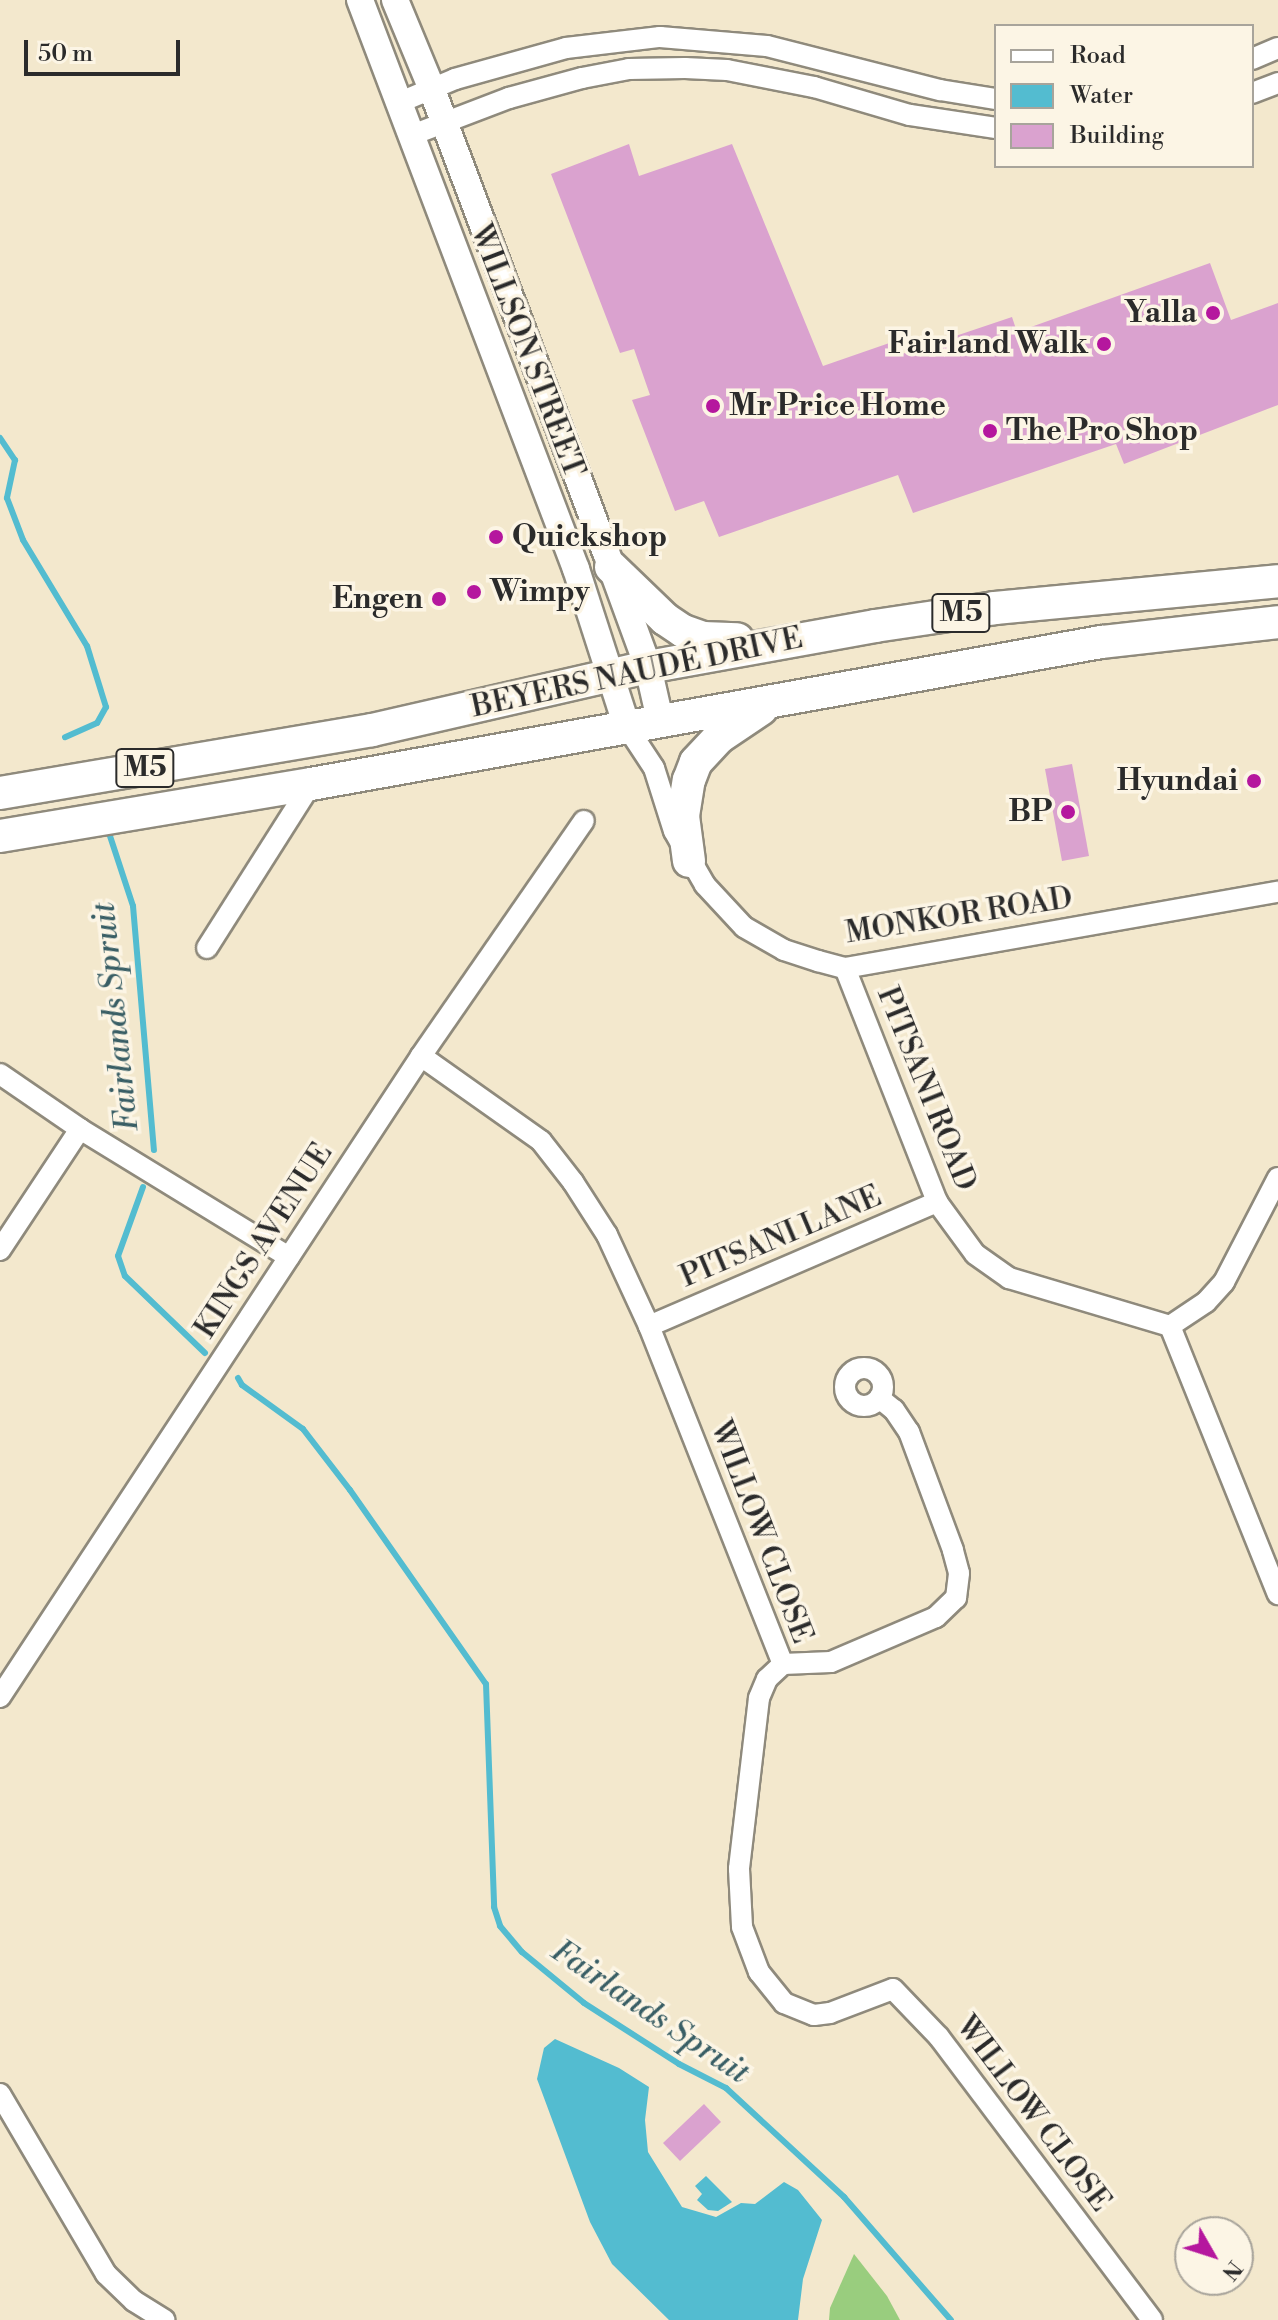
<!DOCTYPE html>
<html>
<head>
<meta charset="utf-8">
<style>
	body { margin:0 }
	#map { position:relative; width:1278px; height:2320px; overflow:hidden; background:#f3e8cd; font-family:"Libre Bodoni",serif }
	div>[style] { position:absolute }
	.green>* { inset:0; background:#99cd7e }
	.water>* { inset:0; background:#53bcd0 }
	.stream>* { height:6px; margin:-3px; padding:0 3px; transform-origin:3px; border-radius:3px; background:#53bcd0 }
	.building>* { inset:0; background:#daa2cf }
	.roads { filter:drop-shadow(2px 0 #8f8a7c) drop-shadow(-2px 0 #8f8a7c) drop-shadow(0 2px #8f8a7c) drop-shadow(0 -2px #8f8a7c) }
	.minor>* { height:20px; margin:-10px; padding:0 10px; transform-origin:10px; border-radius:10px; background:#fff }
	.minor>.ring { margin:-10px; padding:0; box-sizing:content-box; background:none; border:20px solid #fff; border-radius:50% }
	.tertiary>* { height:26px; margin:-13px; padding:0 13px; transform-origin:13px; border-radius:13px; background:#fff }
	.primary>* { height:32px; margin:-16px; padding:0 16px; transform-origin:16px; border-radius:16px; background:#fff }
	.dots>* { width:22px; height:22px; translate:-50% -50%; box-sizing:border-box; border:4px solid #fcf5e5; border-radius:50% }
	span { translate:-50% -50%; white-space:nowrap; text-align:center; line-height:1.15; -webkit-text-stroke:7px #fcf5e5; paint-order:stroke }
	.shield-label span { padding:2px 6px; background:#fcf5e5; border:2px solid; border-radius:6px; -webkit-text-stroke-width:0 }
	.shield-label { font-size:28px; color:#2b2b2b; font-weight:700 }
	.poi-label { font-size:30px; color:#2b2b2b; font-weight:700 }
	.right { translate:-100% -50%; text-align:right }
	.left { translate:0 -50%; text-align:left }
	.street-label { font-size:30px; color:#2b2b2b }
	.water-label { font-size:32px; color:#395e65; font-style:italic }
	.legend { position:absolute; left:994px; top:24px; width:260px; height:144px; box-sizing:border-box; background:#fcf5e5; border:2px solid #a8a49b; margin:0; padding:10px 14px; list-style:none; font-size:24px; color:#2b2b2b }
	.legend li { display:flex; align-items:center; gap:16px; height:40px }
	.legend b { width:40px; border:2px solid #a8a49b }
	.north { position:absolute; left:1174px; top:2216px; width:80px; height:80px; box-sizing:border-box; background:#fcf5e5; border:2px solid #a8a49b; border-radius:50%; rotate:129deg; font-size:22px; font-weight:700; line-height:32px; text-align:center; color:#2b2b2b }
	.north::after { content:''; display:block; margin:auto; width:28px; height:36px; background:#b5179e; clip-path:polygon(50% 0,100% 100%,50% 72%,0 100%) }
	.scale { position:absolute; left:24px; top:40px; width:156px; height:36px; box-sizing:border-box; border:4px solid #2b2b2b; border-top:0; padding-left:10px; font-size:24px; line-height:28px; white-space:nowrap; color:#2b2b2b; -webkit-text-stroke:6px #fcf5e5; paint-order:stroke }
</style>
</head>
<body>
<div id="map">
	<div class="green">
		<div style="clip-path:polygon(854px 2254px,887px 2296px,900px 2320px,829px 2320px,830px 2308px)"></div>
	</div>
	<div class="water">
		<div style="clip-path:polygon(555px 2039px,619px 2068px,649px 2087px,645px 2120px,648px 2152px,682px 2207px,716px 2217px,741px 2203px,755px 2204px,784px 2182px,798px 2190px,822px 2220px,803px 2279px,798px 2320px,669px 2320px,612px 2264px,590px 2222px,537px 2079px,544px 2048px)"></div>
		<div style="clip-path:polygon(706px 2176px,732px 2202px,718px 2211px,708px 2210px,697px 2200px,702px 2194px,695px 2186px)"></div>
	</div>
	<div class="stream">
		<div style="left:0;top:438px;width:27px;rotate:56deg"></div>
		<div style="left:15px;top:460px;width:39px;rotate:102deg"></div>
		<div style="left:7px;top:498px;width:45px;rotate:69.1deg"></div>
		<div style="left:23px;top:540px;width:124px;rotate:58.9deg"></div>
		<div style="left:87px;top:646px;width:64px;rotate:72.7deg"></div>
		<div style="left:106px;top:707px;width:18px;rotate:119deg"></div>
		<div style="left:97px;top:723px;width:35px;rotate:156deg"></div>
		<div style="left:109px;top:833px;width:77px;rotate:71.8deg"></div>
		<div style="left:133px;top:906px;width:245px;rotate:85.1deg"></div>
		<div style="left:143px;top:1187px;width:73px;rotate:109.9deg"></div>
		<div style="left:118px;top:1256px;width:21px;rotate:71deg"></div>
		<div style="left:125px;top:1276px;width:111px;rotate:43.9deg"></div>
		<div style="left:238px;top:1378px;width:8px;rotate:60deg"></div>
		<div style="left:242px;top:1385px;width:75px;rotate:35.8deg"></div>
		<div style="left:303px;top:1429px;width:77px;rotate:52.4deg"></div>
		<div style="left:350px;top:1490px;width:237px;rotate:55deg"></div>
		<div style="left:486px;top:1684px;width:223px;rotate:87.9deg"></div>
		<div style="left:494px;top:1907px;width:20px;rotate:72deg"></div>
		<div style="left:500px;top:1926px;width:34px;rotate:50deg"></div>
		<div style="left:522px;top:1952px;width:80px;rotate:39.4deg"></div>
		<div style="left:584px;top:2003px;width:113px;rotate:32.7deg"></div>
		<div style="left:679px;top:2064px;width:53px;rotate:27.1deg"></div>
		<div style="left:726px;top:2088px;width:161px;rotate:42.7deg"></div>
		<div style="left:844px;top:2197px;width:163px;rotate:49deg"></div>
	</div>
	<div class="building">
		<div style="clip-path:polygon(629px 144px,639px 176px,732px 144px,823px 366px,898px 340px,902px 354px,1012px 317px,1017px 332px,1210px 263px,1231px 320px,1278px 303px,1278px 405px,1124px 464px,1116px 444px,913px 513px,898px 475px,719px 537px,704px 501px,675px 511px,632px 400px,650px 395px,634px 349px,620px 353px,551px 174px)"></div>
		<div style="clip-path:polygon(1072px 764px,1089px 856px,1062px 861px,1045px 769px)"></div>
		<div style="clip-path:polygon(704px 2104px,721px 2122px,680px 2161px,663px 2143px)"></div>
	</div>
	<div class="roads">
		<div class="minor">
			<div style="left:1252px;top:59px;width:28px;rotate:-23deg"></div>
			<div style="left:1252px;top:93px;width:28px;rotate:-21deg"></div>
			<div style="left:398px;top:103px;width:62px;rotate:-22.8deg"></div>
			<div style="left:455px;top:79px;width:115px;rotate:-15.6deg"></div>
			<div style="left:566px;top:48px;width:95px;rotate:-6.7deg"></div>
			<div style="left:660px;top:37px;width:107px;rotate:4.8deg"></div>
			<div style="left:767px;top:46px;width:179px;rotate:14.3deg"></div>
			<div style="left:940px;top:90px;width:57px;rotate:9.1deg"></div>
			<div style="left:412px;top:135px;width:104px;rotate:-20.9deg"></div>
			<div style="left:509px;top:98px;width:76px;rotate:-15.3deg"></div>
			<div style="left:582px;top:78px;width:48px;rotate:-10.8deg"></div>
			<div style="left:629px;top:69px;width:56px;rotate:-1deg"></div>
			<div style="left:685px;top:68px;width:42px;rotate:2.7deg"></div>
			<div style="left:727px;top:70px;width:89px;rotate:11.1deg"></div>
			<div style="left:814px;top:87px;width:100px;rotate:16.3deg"></div>
			<div style="left:910px;top:115px;width:87px;rotate:8.6deg"></div>
			<div style="left:627px;top:727px;width:49px;rotate:56.6deg"></div>
			<div style="left:654px;top:768px;width:66px;rotate:72.4deg"></div>
			<div style="left:674px;top:831px;width:62px;rotate:60.1deg"></div>
			<div style="left:705px;top:885px;width:57px;rotate:47.1deg"></div>
			<div style="left:744px;top:927px;width:46px;rotate:29.9deg"></div>
			<div style="left:784px;top:950px;width:36px;rotate:18deg"></div>
			<div style="left:818px;top:961px;width:28px;rotate:15deg"></div>
			<div style="left:845px;top:968px;width:440px;rotate:-10deg"></div>
			<div style="left:207px;top:948px;width:194px;rotate:-57.6deg"></div>
			<div style="left:845px;top:968px;width:251px;rotate:68.5deg"></div>
			<div style="left:937px;top:1202px;width:64px;rotate:53.8deg"></div>
			<div style="left:975px;top:1254px;width:42px;rotate:35.2deg"></div>
			<div style="left:1009px;top:1278px;width:168px;rotate:16.6deg"></div>
			<div style="left:421px;top:1056px;width:147px;rotate:35.3deg"></div>
			<div style="left:541px;top:1141px;width:52px;rotate:52deg"></div>
			<div style="left:573px;top:1182px;width:63px;rotate:57.3deg"></div>
			<div style="left:607px;top:1235px;width:100px;rotate:65.2deg"></div>
			<div style="left:649px;top:1326px;width:364px;rotate:68.4deg"></div>
			<div style="left:0;top:1074px;width:97px;rotate:34.5deg"></div>
			<div style="left:80px;top:1129px;width:245px;rotate:31.5deg"></div>
			<div style="left:0;top:1250px;width:145px;rotate:-56.5deg"></div>
			<div style="left:649px;top:1326px;width:314px;rotate:-23.3deg"></div>
			<div style="left:1170px;top:1326px;width:289px;rotate:68.1deg"></div>
			<div style="left:1170px;top:1326px;width:43px;rotate:-33.7deg"></div>
			<div style="left:1206px;top:1302px;width:27px;rotate:-48deg"></div>
			<div style="left:1224px;top:1282px;width:117px;rotate:-62.6deg"></div>
			<div class="ring" style="left:845px;top:1368px;width:18px;height:18px"></div>
			<div style="left:783px;top:1664px;width:22px;rotate:137deg"></div>
			<div style="left:767px;top:1679px;width:21px;rotate:113deg"></div>
			<div style="left:759px;top:1698px;width:172px;rotate:96.7deg"></div>
			<div style="left:739px;top:1869px;width:58px;rotate:87deg"></div>
			<div style="left:742px;top:1927px;width:48px;rotate:69.3deg"></div>
			<div style="left:759px;top:1972px;width:40px;rotate:51deg"></div>
			<div style="left:784px;top:2003px;width:32px;rotate:22deg"></div>
			<div style="left:814px;top:2015px;width:16px;rotate:-7deg"></div>
			<div style="left:830px;top:2013px;width:67px;rotate:-20.9deg"></div>
			<div style="left:893px;top:1989px;width:66px;rotate:46.2deg"></div>
			<div style="left:939px;top:2037px;width:354px;rotate:53deg"></div>
			<div style="left:783px;top:1664px;width:48px;rotate:-2.4deg"></div>
			<div style="left:831px;top:1662px;width:114px;rotate:-23.2deg"></div>
			<div style="left:936px;top:1617px;width:28px;rotate:-44deg"></div>
			<div style="left:956px;top:1598px;width:25px;rotate:-83deg"></div>
			<div style="left:959px;top:1573px;width:24px;rotate:-105deg"></div>
			<div style="left:953px;top:1550px;width:126px;rotate:-110.4deg"></div>
			<div style="left:909px;top:1432px;width:27px;rotate:-124deg"></div>
			<div style="left:894px;top:1410px;width:19px;rotate:-141deg"></div>
			<div style="left:0;top:1697px;width:767px;rotate:-56.7deg"></div>
			<div style="left:421px;top:1056px;width:286px;rotate:-55.3deg"></div>
			<div style="left:0;top:2094px;width:209px;rotate:59.5deg"></div>
			<div style="left:106px;top:2274px;width:39px;rotate:44deg"></div>
			<div style="left:134px;top:2301px;width:36px;rotate:32deg"></div>
		</div>
		<div class="tertiary">
			<div style="left:360px;top:0;width:609px;rotate:69.21deg"></div>
			<div style="left:576px;top:569px;width:166px;rotate:72.1deg"></div>
			<div style="left:395px;top:0;width:94px;rotate:67.5deg"></div>
			<div style="left:431px;top:87px;width:497px;rotate:69.4deg"></div>
			<div style="left:606px;top:552px;width:122px;rotate:69.9deg"></div>
			<div style="left:648px;top:667px;width:54px;rotate:77.2deg"></div>
		</div>
		<div class="primary">
			<div style="left:611px;top:567px;width:75px;rotate:43.9deg"></div>
			<div style="left:665px;top:619px;width:22px;rotate:34deg"></div>
			<div style="left:683px;top:631px;width:21px;rotate:19deg"></div>
			<div style="left:703px;top:638px;width:34px;rotate:2deg"></div>
			<div style="left:0;top:793px;width:377px;rotate:-9.6deg"></div>
			<div style="left:372px;top:730px;width:283px;rotate:-12.9deg"></div>
			<div style="left:648px;top:667px;width:231px;rotate:-10.2deg"></div>
			<div style="left:875px;top:626px;width:121px;rotate:-8.5deg"></div>
			<div style="left:995px;top:608px;width:284px;rotate:-5.4deg"></div>
			<div style="left:0;top:836px;width:315px;rotate:-9.5deg"></div>
			<div style="left:311px;top:784px;width:803px;rotate:-10.19deg"></div>
			<div style="left:1101px;top:642px;width:178px;rotate:-6.4deg"></div>
			<div style="left:689px;top:861px;width:45px;rotate:-97.6deg"></div>
			<div style="left:683px;top:816px;width:36px;rotate:-81deg"></div>
			<div style="left:689px;top:780px;width:19px;rotate:-69deg"></div>
			<div style="left:696px;top:762px;width:33px;rotate:-47deg"></div>
			<div style="left:718px;top:738px;width:52px;rotate:-34deg"></div>
		</div>
	</div>
	<div class="dots">
		<div style="left:1213px;top:313px;background:#b5179e"></div>
		<div style="left:1104px;top:344px;background:#b5179e"></div>
		<div style="left:713px;top:406px;background:#b5179e"></div>
		<div style="left:990px;top:431px;background:#b5179e"></div>
		<div style="left:496px;top:537px;background:#b5179e"></div>
		<div style="left:474px;top:592px;background:#b5179e"></div>
		<div style="left:439px;top:599px;background:#b5179e"></div>
		<div style="left:1254px;top:781px;background:#b5179e"></div>
		<div style="left:1068px;top:812px;background:#b5179e"></div>
	</div>
	<div class="shield-label">
		<span style="left:961px;top:613px">M5</span>
		<span style="left:145px;top:768px">M5</span>
	</div>
	<div class="poi-label">
		<span class="right" style="left:1197px;top:313px">Yalla</span>
		<span class="right" style="left:1088px;top:344px">Fairland Walk</span>
		<span class="left" style="left:729px;top:406px">Mr Price Home</span>
		<span class="left" style="left:1006px;top:431px">The Pro Shop</span>
		<span class="left" style="left:512px;top:537px">Quickshop</span>
		<span class="left" style="left:490px;top:592px">Wimpy</span>
		<span class="right" style="left:423px;top:599px">Engen</span>
		<span class="right" style="left:1238px;top:781px">Hyundai</span>
		<span class="right" style="left:1052px;top:812px">BP</span>
	</div>
	<div class="street-label">
		<span style="left:527px;top:351px;rotate:69deg">WILLSON STREET</span>
		<span style="left:637px;top:673px;rotate:-12deg">BEYERS NAUDÉ DRIVE</span>
		<span style="left:959px;top:916px;rotate:-9deg">MONKOR ROAD</span>
		<span style="left:926px;top:1089px;rotate:68deg">PITSANI ROAD</span>
		<span style="left:781px;top:1237px;rotate:-23deg">PITSANI LANE</span>
		<span style="left:264px;top:1241px;rotate:-57deg">KINGS AVENUE</span>
		<span style="left:761px;top:1532px;rotate:69deg">WILLOW CLOSE</span>
		<span style="left:1033px;top:2114px;rotate:53deg">WILLOW CLOSE</span>
	</div>
	<div class="water-label">
		<span style="left:116px;top:1017px;rotate:-96deg">Fairlands Spruit</span>
		<span style="left:650px;top:2012px;rotate:34deg">Fairlands Spruit</span>
	</div>
	<ul class="legend">
	<li><b style="height:10px;background:#fff"></b>Road</li>
	<li><b style="height:22px;background:#53bcd0"></b>Water</li>
	<li><b style="height:22px;background:#daa2cf"></b>Building</li>
	</ul>
	<div class="north">N</div>
	<div class="scale">50 m</div>
</div>
</body>
</html>
